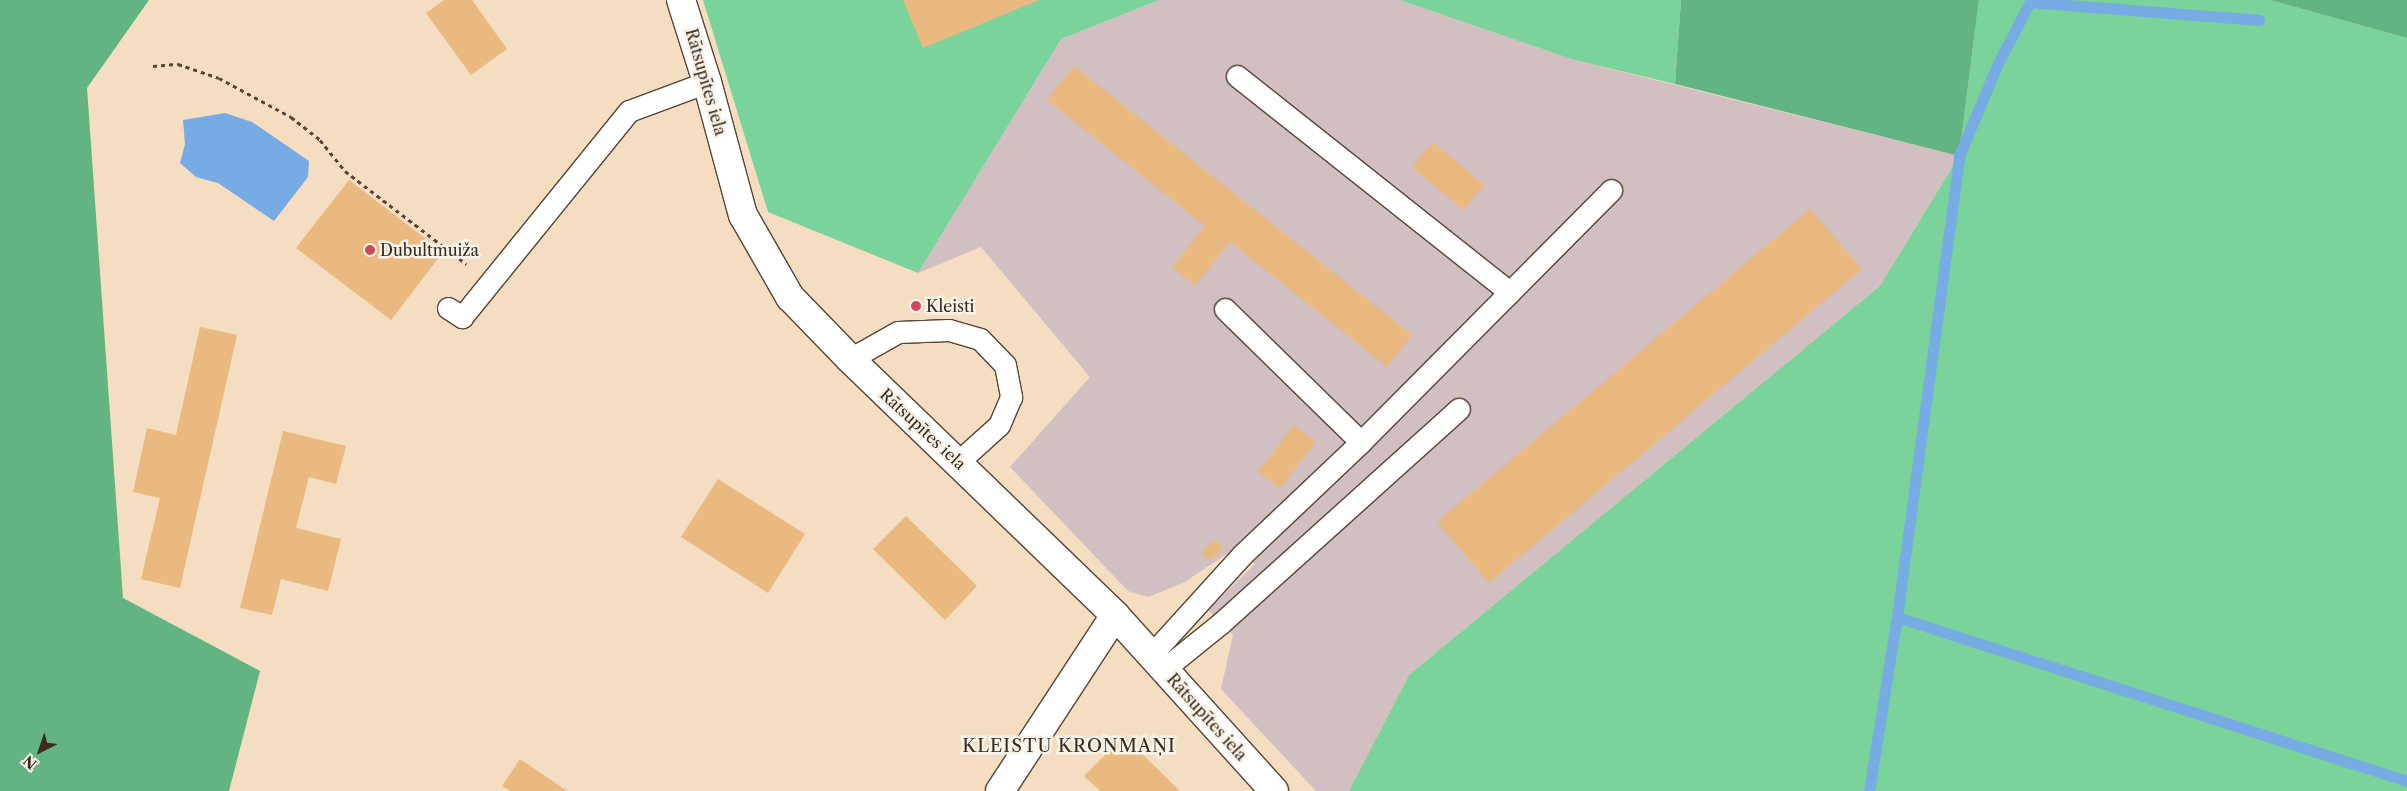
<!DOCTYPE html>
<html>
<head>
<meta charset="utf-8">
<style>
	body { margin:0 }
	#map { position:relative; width:2407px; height:791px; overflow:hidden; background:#f4ddc1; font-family:"Libre Caslon Text",serif }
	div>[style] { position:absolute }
	.industrial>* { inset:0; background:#d2bfc1 }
	.green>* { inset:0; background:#79d39a }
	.forest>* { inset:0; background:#62b582 }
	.water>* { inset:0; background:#76abe3 }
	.stream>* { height:11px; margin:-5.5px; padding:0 5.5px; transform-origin:5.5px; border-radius:5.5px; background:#76abe3 }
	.building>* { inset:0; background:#e9b97f }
	.path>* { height:3px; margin-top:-1.5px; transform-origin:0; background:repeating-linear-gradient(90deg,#574536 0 4px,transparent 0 8px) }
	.roads { filter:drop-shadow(1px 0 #574536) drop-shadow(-1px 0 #574536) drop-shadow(0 1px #574536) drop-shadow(0 -1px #574536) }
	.service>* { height:21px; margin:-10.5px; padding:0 10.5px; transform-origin:10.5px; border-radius:10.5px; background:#fff }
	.minor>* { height:28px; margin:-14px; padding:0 14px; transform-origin:14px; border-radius:14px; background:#fff }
	.tertiary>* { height:28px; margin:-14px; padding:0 14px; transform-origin:14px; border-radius:14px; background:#fff }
	.dots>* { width:14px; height:14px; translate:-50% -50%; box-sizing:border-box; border:2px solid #f7f3e8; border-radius:50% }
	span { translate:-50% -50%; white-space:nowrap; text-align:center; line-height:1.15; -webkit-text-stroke:5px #f7f3e8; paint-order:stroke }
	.street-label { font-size:16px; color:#3b2a1e }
	.poi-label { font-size:16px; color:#3b2a1e }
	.left { translate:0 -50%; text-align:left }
	.neighbourhood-label { font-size:18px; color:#3b2a1e; letter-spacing:1px }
	.north { position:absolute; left:15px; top:726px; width:50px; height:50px; -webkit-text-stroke:4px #f7f3e8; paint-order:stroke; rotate:221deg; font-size:14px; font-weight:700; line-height:20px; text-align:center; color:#3b2a1e }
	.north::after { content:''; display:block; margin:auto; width:18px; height:22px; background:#3b2a1e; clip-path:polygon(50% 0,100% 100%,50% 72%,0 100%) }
</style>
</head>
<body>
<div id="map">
	<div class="industrial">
		<div style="clip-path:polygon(1159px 0,1400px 0,1571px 59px,1959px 156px,1880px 286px,1409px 675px,1349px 791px,1316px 791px,1221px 689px,1233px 635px,1208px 610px,1255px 564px,1236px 548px,1183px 583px,1148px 597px,1128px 591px,1010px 467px,1090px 377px,981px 247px,918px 273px,1061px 39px)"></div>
	</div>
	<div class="green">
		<div style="clip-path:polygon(703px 0,1159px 0,1061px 39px,918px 273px,768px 212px)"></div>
		<div style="clip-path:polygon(1400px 0,1681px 0,1675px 84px,1571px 59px)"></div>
		<div style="clip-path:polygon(1979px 0,2270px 0,2407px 38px,2407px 791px,1349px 791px,1409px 675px,1880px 286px,1959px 156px)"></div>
	</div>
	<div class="forest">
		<div style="clip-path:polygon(0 0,149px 0,87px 88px,123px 598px,260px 671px,229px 791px,0 791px)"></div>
		<div style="clip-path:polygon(1681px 0,1979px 0,1959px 156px,1675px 84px)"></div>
		<div style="clip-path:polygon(2270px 0,2407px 0,2407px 38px)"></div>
	</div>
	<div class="water">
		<div style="clip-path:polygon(225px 113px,252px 122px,309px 161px,308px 177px,274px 221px,218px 183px,196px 177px,180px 163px,185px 144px,183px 120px)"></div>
	</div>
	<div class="stream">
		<div style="left:1897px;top:617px;width:536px;rotate:17.83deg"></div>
		<div style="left:1869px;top:791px;width:176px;rotate:-80.9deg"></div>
		<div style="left:1897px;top:617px;width:465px;rotate:-82.3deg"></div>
		<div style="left:1959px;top:156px;width:101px;rotate:-67.2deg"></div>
		<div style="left:1998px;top:63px;width:69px;rotate:-62.3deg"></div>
		<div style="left:2030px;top:2px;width:230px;rotate:4.5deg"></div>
	</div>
	<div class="building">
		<div style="clip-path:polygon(444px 0,472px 0,507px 49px,471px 75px,426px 13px)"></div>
		<div style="clip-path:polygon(903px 0,1039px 0,923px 48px)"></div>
		<div style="clip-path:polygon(1074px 66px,1412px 335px,1387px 367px,1230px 242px,1195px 286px,1172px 267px,1205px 226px,1047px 100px)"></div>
		<div style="clip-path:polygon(1433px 142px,1484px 185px,1463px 210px,1412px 167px)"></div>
		<div style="clip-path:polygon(349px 180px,443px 252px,391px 320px,296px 248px)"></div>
		<div style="clip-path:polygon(1810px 209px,1862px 269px,1489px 583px,1437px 522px)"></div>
		<div style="clip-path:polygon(200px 327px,237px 335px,180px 588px,141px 579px,160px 498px,133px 492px,147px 428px,176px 435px)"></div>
		<div style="clip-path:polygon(1294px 425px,1316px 442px,1280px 489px,1258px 472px)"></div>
		<div style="clip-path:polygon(283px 431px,346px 446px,336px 484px,309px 477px,296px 528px,341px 539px,328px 591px,281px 579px,272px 615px,240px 608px)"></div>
		<div style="clip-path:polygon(718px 479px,805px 534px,768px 593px,681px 537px)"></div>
		<div style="clip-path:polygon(906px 516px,977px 586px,945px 620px,873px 549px)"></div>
		<div style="clip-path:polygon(1214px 540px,1223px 548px,1210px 561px,1202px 552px)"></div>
		<div style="clip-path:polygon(1124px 736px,1180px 791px,1100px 791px,1084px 776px)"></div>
		<div style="clip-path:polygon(520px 759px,567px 791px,510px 791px,502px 786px)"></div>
	</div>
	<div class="path">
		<div style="left:153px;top:66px;width:25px;rotate:-5deg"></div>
		<div style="left:178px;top:64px;width:43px;rotate:18.9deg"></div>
		<div style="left:219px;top:78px;width:82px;rotate:28.4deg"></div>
		<div style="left:291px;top:117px;width:37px;rotate:38deg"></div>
		<div style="left:320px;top:140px;width:40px;rotate:51deg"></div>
		<div style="left:345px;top:171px;width:153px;rotate:37.5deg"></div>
	</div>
	<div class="roads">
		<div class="service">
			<div style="left:1237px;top:76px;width:348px;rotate:38.4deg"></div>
			<div style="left:448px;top:308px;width:17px;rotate:33deg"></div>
			<div style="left:462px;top:317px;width:265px;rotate:-51deg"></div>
			<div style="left:629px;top:111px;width:83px;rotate:-20.4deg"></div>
			<div style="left:1225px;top:309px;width:190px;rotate:44.4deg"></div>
			<div style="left:850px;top:359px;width:55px;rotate:-29.4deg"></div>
			<div style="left:898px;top:332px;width:51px;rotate:-2.2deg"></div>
			<div style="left:949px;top:330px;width:32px;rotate:16deg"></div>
			<div style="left:980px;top:339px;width:36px;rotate:46deg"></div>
			<div style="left:1005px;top:365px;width:33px;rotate:79deg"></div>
			<div style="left:1011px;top:397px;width:30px;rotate:113deg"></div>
			<div style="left:999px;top:425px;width:55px;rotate:137.9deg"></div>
			<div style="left:1151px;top:655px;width:137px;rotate:-47.7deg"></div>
			<div style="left:1243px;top:554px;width:163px;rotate:-43.5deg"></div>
			<div style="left:1361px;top:442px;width:355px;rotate:-45.2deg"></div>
			<div style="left:1164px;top:669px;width:73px;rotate:-38.9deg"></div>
			<div style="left:1221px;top:623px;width:320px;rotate:-42deg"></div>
		</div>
		<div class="minor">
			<div style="left:1000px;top:791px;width:210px;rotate:-56.8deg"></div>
		</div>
		<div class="tertiary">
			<div style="left:681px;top:0;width:86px;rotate:72.4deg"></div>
			<div style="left:707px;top:82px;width:138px;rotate:74.9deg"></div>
			<div style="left:743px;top:215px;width:95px;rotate:60.2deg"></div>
			<div style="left:790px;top:297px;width:86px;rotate:45.9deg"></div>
			<div style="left:850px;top:359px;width:368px;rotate:44deg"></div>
			<div style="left:1115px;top:615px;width:237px;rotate:47.9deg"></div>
		</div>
	</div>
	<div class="dots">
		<div style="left:370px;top:250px;background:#d1495b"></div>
		<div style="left:916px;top:306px;background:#d1495b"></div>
	</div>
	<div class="street-label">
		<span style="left:706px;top:82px;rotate:74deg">Rātsupītes iela</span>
		<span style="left:923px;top:429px;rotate:43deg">Rātsupītes iela</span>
		<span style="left:1207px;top:717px;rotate:48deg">Rātsupītes iela</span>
	</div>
	<div class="poi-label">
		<span class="left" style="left:380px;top:250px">Dubultmuiža</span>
		<span class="left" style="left:926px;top:306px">Kleisti</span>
	</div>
	<div class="neighbourhood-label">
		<span style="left:1069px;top:746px">KLEISTU KRONMAŅI</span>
	</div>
	<div class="north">N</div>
</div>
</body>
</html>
